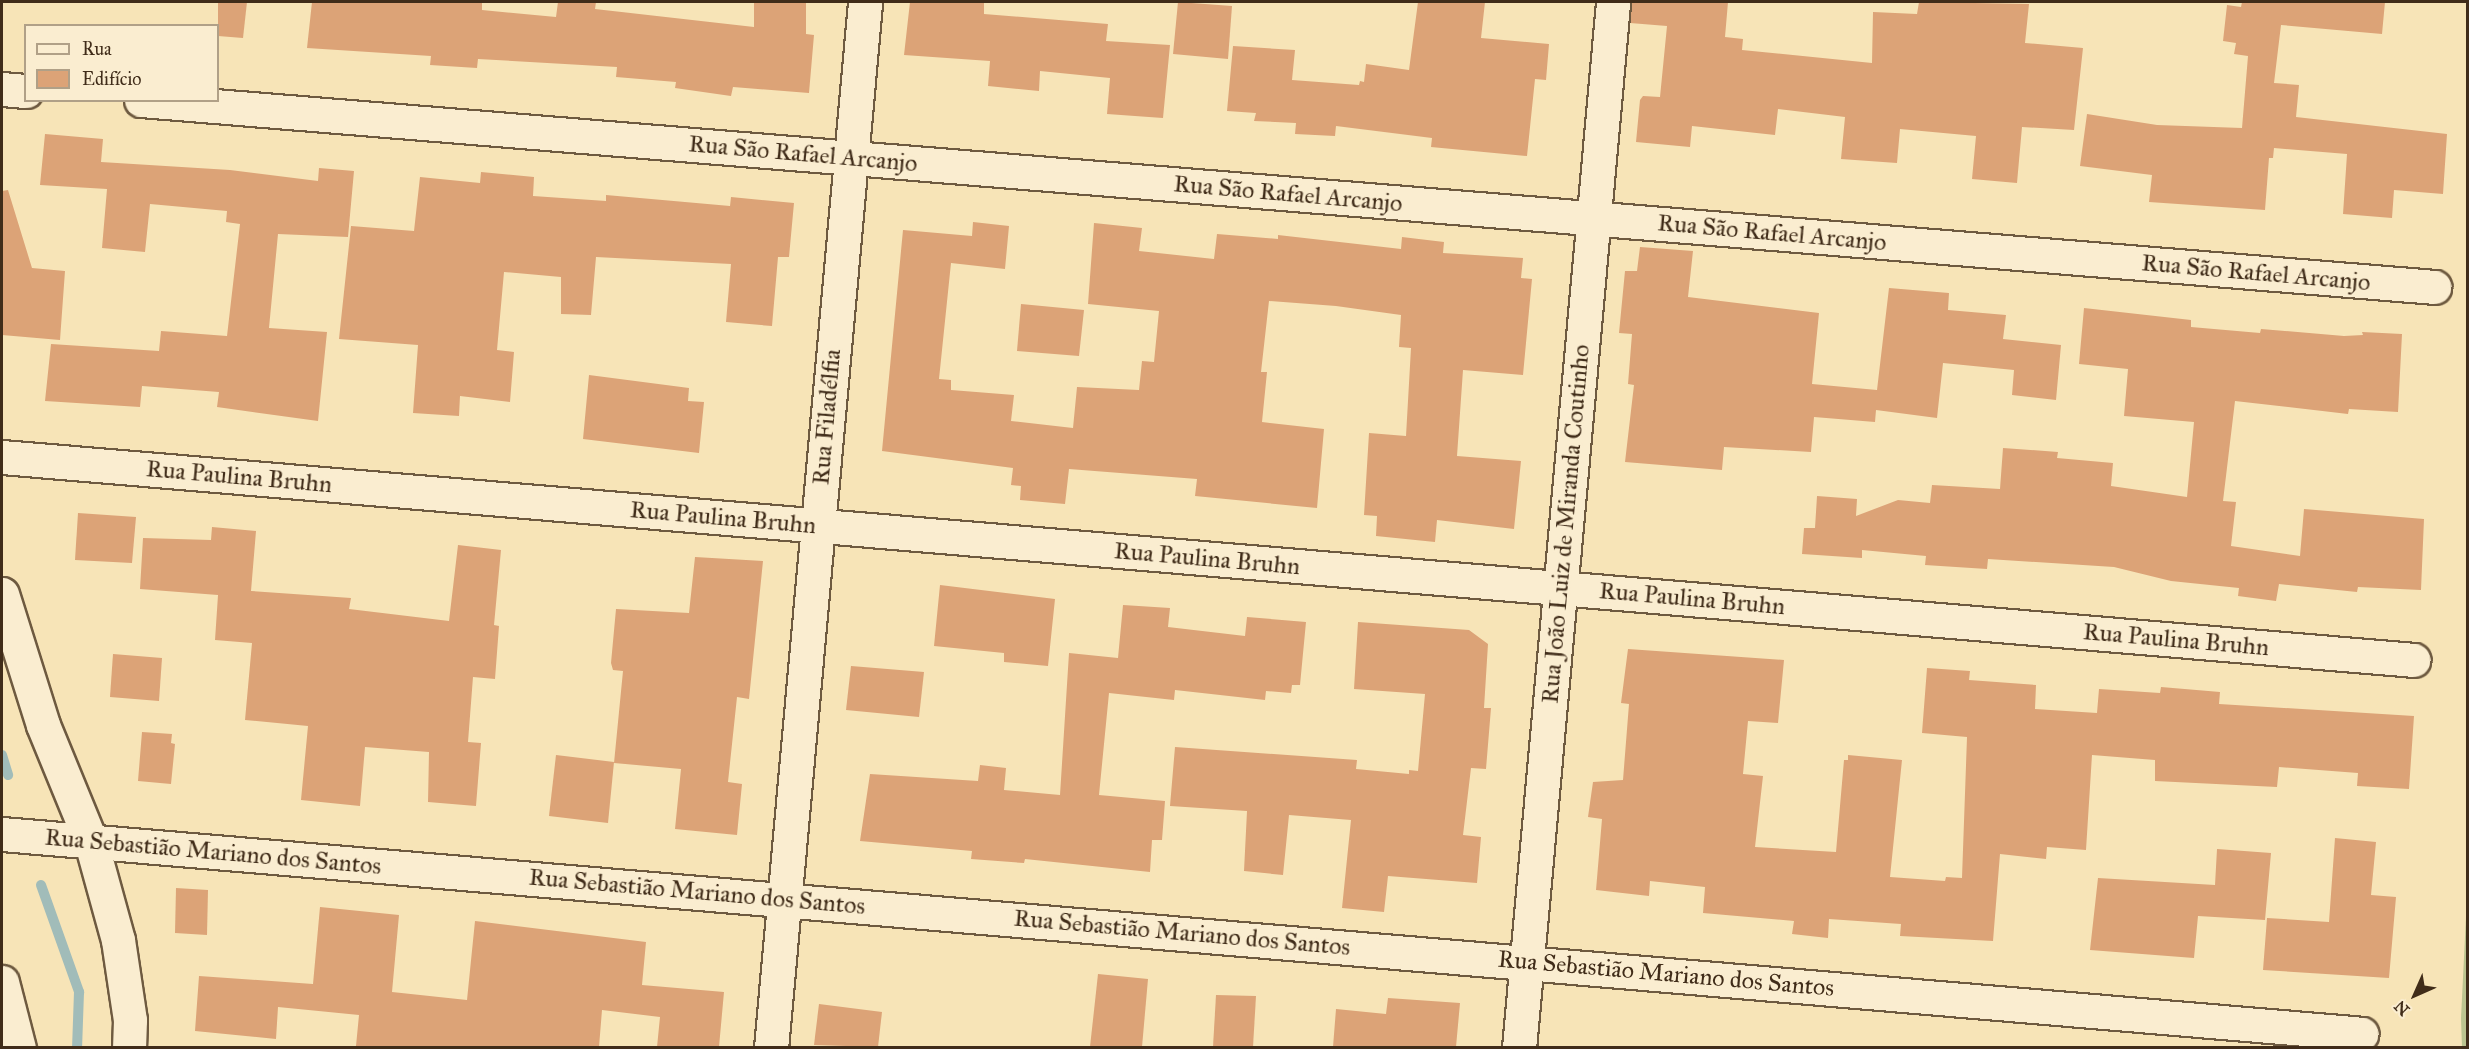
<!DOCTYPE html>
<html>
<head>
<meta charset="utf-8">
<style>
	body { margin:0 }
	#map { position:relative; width:2469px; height:1049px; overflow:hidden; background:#f7e4b7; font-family:"IM FELL Great Primer",serif }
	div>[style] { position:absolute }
	.green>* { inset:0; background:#bcc48f }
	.stream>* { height:10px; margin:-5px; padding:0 5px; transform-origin:5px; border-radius:5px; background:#a1bcb9 }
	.building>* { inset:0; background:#dca377 }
	.roads { filter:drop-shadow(2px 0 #6e5a40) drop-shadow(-2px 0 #6e5a40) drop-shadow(0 2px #6e5a40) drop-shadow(0 -2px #6e5a40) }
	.minor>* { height:33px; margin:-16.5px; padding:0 16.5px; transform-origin:16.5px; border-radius:16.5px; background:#faedd0 }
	span { translate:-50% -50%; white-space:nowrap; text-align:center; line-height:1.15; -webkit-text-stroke:4.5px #faedd0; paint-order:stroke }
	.street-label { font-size:24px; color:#402c19 }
	.frame { position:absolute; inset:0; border:3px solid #402c19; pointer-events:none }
	.legend { position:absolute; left:24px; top:24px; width:195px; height:78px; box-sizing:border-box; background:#faedd0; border:2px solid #b0a087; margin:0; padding:8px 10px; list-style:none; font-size:18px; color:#402c19 }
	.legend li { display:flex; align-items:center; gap:12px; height:30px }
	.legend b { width:30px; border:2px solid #b0a087 }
	.north { position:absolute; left:2385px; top:965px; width:60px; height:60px; -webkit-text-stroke:4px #faedd0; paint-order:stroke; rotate:225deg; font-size:16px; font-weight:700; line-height:24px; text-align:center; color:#402c19 }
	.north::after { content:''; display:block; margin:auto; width:21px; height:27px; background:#402c19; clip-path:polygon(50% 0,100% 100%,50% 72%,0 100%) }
</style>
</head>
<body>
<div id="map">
	<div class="green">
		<div style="clip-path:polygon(2467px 897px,2468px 1047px,2462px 1048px,2461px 1018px)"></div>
	</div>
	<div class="stream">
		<div style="left:2px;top:755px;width:21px;rotate:73deg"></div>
		<div style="left:41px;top:885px;width:114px;rotate:70.4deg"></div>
		<div style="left:79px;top:992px;width:56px;rotate:92deg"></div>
	</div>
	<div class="building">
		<div style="clip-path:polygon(218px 2px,247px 2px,243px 38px,218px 36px)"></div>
		<div style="clip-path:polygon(312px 2px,482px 2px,482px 10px,556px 17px,558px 2px,596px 2px,595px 9px,754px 27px,754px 2px,806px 2px,806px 34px,814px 35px,809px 93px,733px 87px,731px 96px,675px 88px,676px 82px,616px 77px,617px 67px,478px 59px,477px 68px,430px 65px,431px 56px,307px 48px)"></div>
		<div style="clip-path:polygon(910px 2px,984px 2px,984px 14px,1108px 24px,1106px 41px,1170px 45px,1163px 118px,1107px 114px,1110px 78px,1040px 71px,1039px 91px,988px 86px,990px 61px,904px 55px)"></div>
		<div style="clip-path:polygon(1178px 2px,1232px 6px,1228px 59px,1173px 54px)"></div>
		<div style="clip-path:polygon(1418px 2px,1485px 2px,1481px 38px,1549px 44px,1546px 80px,1535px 79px,1527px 156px,1431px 147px,1432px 138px,1336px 126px,1335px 136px,1295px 134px,1296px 123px,1254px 121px,1256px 113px,1227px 111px,1233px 46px,1295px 50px,1292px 80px,1359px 85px,1360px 81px,1364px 82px,1366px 64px,1409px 70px)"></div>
		<div style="clip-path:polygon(1631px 2px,1728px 2px,1725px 37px,1743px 39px,1742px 50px,1872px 63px,1873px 12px,1917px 14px,1919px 2px,2029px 4px,2025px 43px,2083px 48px,2074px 130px,2022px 127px,2017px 183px,1972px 179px,1976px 136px,1900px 129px,1897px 163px,1841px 159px,1845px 117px,1778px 109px,1775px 135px,1692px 126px,1690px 147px,1636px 142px,1640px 100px,1643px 96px,1660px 97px,1667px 26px,1630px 23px)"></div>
		<div style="clip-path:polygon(2242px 2px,2385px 2px,2382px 34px,2281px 25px,2274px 83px,2299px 85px,2296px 117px,2447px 134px,2443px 194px,2394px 190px,2392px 218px,2343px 214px,2347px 154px,2274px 148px,2273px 158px,2269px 158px,2265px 210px,2149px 202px,2152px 175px,2080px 166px,2087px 114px,2157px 125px,2242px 128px,2248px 56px,2234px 54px,2236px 43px,2223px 41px,2227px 5px,2241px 7px)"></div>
		<div style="clip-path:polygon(45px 134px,103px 139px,101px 162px,230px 170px,318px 181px,319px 168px,354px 171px,348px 237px,278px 234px,269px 328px,327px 332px,318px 421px,217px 407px,219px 392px,142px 386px,140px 407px,45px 401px,51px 344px,159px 351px,161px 331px,227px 336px,240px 224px,226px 222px,227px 211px,150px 204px,145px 252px,102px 248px,107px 189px,40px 185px)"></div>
		<div style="clip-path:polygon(481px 172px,534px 177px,533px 196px,606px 201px,606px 195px,730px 206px,731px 197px,794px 203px,789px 257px,778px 257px,772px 326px,726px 322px,731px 264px,596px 257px,591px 315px,561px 314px,561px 277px,504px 272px,497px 350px,514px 352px,510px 402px,460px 396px,459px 416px,413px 413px,418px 345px,339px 339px,351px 226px,414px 231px,420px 177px,480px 183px)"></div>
		<div style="clip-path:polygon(8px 190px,32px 268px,65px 271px,60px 340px,2px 335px,2px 191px)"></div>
		<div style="clip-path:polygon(973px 222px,1009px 226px,1005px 269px,951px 263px,939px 379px,951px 380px,951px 390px,1014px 395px,1011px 421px,1073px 428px,1077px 387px,1139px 390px,1142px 361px,1154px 362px,1159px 311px,1088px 304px,1094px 223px,1142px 228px,1139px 251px,1214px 259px,1217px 234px,1278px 239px,1278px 235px,1401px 249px,1402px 237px,1444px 242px,1443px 253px,1523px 258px,1521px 278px,1532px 279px,1523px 375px,1463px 370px,1457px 456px,1521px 461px,1514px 529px,1437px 520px,1435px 542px,1376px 536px,1377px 516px,1364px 515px,1369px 433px,1406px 436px,1411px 348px,1399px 347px,1401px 315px,1336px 306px,1269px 301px,1261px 372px,1267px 372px,1262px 422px,1324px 429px,1317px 508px,1195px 496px,1197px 479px,1069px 469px,1065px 504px,1020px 500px,1021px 486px,1011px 485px,1013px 468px,882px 451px,903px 230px,972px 236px)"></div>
		<div style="clip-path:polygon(1640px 247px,1693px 251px,1688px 297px,1819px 313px,1812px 384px,1877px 390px,1889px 288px,1949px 293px,1948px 310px,2006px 315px,2003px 339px,2061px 345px,2056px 400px,2012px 395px,2014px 370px,1943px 363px,1937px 418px,1876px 410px,1875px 422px,1814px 417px,1811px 452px,1724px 447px,1722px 470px,1625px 462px,1634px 385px,1628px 384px,1632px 334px,1619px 333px,1625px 271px,1637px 271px)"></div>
		<div style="clip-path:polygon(1021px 304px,1084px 310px,1079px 356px,1017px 351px)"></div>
		<div style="clip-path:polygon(2084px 308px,2191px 320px,2191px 327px,2260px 333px,2261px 329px,2344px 336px,2363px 335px,2362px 332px,2402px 334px,2398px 412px,2349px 409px,2348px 414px,2235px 401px,2223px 501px,2236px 502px,2231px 546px,2300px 556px,2304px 509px,2424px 519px,2421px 590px,2358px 587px,2357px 592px,2279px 584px,2276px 601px,2238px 596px,2239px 588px,2171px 581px,2114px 567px,1988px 559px,1987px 569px,1925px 565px,1926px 556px,1862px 550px,1862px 558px,1802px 554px,1804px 528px,1815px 528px,1817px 496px,1857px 499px,1856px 516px,1898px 500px,1930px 503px,1932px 485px,2000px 489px,2003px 448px,2058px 452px,2057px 458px,2113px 463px,2111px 486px,2187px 497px,2194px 422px,2124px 416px,2128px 369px,2079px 364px)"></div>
		<div style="clip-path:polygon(589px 375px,689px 388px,688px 401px,704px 402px,699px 453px,583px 439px)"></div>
		<div style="clip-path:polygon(78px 513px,136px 517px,132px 563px,75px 560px)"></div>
		<div style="clip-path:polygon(212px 527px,256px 531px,251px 591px,351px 598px,349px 609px,449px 621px,458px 545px,501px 550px,494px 625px,499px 626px,495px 679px,473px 677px,468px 742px,481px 743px,476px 806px,428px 802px,429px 752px,365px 747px,360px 806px,301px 800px,308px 726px,245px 720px,252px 643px,215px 640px,218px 595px,140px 589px,143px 538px,211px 540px)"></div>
		<div style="clip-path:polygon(695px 557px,763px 561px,749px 699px,737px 697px,728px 782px,742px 784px,737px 835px,675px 829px,681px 769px,614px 763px,623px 671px,613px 670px,611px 663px,616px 609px,689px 613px)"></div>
		<div style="clip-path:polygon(940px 585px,1055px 599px,1048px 666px,1004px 662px,1004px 653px,934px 646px)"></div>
		<div style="clip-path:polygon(1123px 605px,1170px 608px,1168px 627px,1245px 636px,1247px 617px,1306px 622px,1300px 685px,1292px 685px,1291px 693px,1266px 691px,1265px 700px,1175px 690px,1174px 700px,1109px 693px,1099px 795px,1165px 801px,1162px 840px,1152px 840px,1150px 872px,1025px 859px,1024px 863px,971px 859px,972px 851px,860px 841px,870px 774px,978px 781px,980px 765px,1006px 768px,1004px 790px,1060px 795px,1069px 653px,1118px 658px)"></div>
		<div style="clip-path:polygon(1358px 622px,1469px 630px,1488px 644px,1484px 708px,1491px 708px,1486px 769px,1471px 768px,1463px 835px,1481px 837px,1477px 883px,1388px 876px,1384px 912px,1342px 908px,1351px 820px,1289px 815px,1283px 875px,1244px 871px,1247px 811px,1170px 806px,1175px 747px,1357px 760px,1356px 769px,1409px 774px,1409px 770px,1418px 771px,1425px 694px,1354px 689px)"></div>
		<div style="clip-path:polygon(1628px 649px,1784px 660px,1778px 723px,1748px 721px,1743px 774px,1763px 776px,1755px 847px,1836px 852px,1844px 760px,1848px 760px,1848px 755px,1902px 760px,1890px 877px,1945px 881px,1946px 877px,1962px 878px,1967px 737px,1922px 733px,1927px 668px,1970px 671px,1969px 680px,2036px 685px,2035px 709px,2097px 713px,2099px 689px,2160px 693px,2161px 687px,2220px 692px,2219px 704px,2414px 716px,2409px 789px,2357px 786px,2358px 773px,2279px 767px,2277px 787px,2155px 781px,2155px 760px,2092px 755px,2086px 850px,2047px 847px,2046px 859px,2000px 854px,1993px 941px,1900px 936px,1901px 924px,1829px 919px,1828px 938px,1792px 934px,1794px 921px,1703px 913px,1705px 887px,1650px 881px,1649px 896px,1596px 890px,1602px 819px,1588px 817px,1593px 782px,1623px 780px,1629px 704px,1621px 703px)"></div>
		<div style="clip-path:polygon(113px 654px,162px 658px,159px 701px,110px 697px)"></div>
		<div style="clip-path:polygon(851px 666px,924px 672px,919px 717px,846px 710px)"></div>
		<div style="clip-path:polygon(142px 732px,172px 734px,171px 743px,175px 744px,171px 784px,138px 781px)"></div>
		<div style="clip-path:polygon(556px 755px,614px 762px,608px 823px,549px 816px)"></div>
		<div style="clip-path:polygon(2335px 838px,2376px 842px,2371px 895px,2396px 897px,2389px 978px,2263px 970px,2267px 918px,2329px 922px)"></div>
		<div style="clip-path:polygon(2217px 849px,2271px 853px,2265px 920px,2198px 916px,2194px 958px,2090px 950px,2098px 878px,2215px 885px)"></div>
		<div style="clip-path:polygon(176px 888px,208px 890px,207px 935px,175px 933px)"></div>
		<div style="clip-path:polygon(320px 907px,399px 915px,392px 992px,467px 1000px,475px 921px,646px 942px,642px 985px,724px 992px,719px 1047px,657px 1047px,660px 1017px,602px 1010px,599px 1047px,356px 1046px,359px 1015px,278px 1007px,276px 1039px,195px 1031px,199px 976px,313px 984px)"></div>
		<div style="clip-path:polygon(1098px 974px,1148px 979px,1142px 1047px,1090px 1047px)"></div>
		<div style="clip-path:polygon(1216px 995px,1256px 996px,1253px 1047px,1213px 1047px)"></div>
		<div style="clip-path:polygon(1388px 998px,1460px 1003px,1456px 1047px,1333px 1047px,1336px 1009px,1386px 1014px)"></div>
		<div style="clip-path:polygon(819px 1004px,882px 1012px,878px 1047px,814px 1045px)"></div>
	</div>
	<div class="roads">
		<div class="minor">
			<div style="left:2px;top:89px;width:24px;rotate:5deg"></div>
			<div style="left:141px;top:100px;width:2301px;rotate:4.66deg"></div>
			<div style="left:2px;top:457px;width:2420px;rotate:4.81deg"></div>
			<div style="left:2px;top:594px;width:137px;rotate:72.6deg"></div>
			<div style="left:43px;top:725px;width:126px;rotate:67.7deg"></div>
			<div style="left:91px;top:842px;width:102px;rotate:74.6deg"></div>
			<div style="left:118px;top:940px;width:81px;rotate:81.5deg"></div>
			<div style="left:130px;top:1020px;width:28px;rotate:92deg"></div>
			<div style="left:2px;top:834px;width:2368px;rotate:4.84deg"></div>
			<div style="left:2px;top:982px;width:68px;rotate:75.6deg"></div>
			<div style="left:771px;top:1048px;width:1050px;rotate:-84.86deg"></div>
			<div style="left:1519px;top:1048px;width:1050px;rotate:-84.86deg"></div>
		</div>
	</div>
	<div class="street-label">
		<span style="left:803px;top:154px;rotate:5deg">Rua São Rafael Arcanjo</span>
		<span style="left:1288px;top:194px;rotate:5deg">Rua São Rafael Arcanjo</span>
		<span style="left:1772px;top:233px;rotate:5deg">Rua São Rafael Arcanjo</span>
		<span style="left:2256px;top:273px;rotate:5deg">Rua São Rafael Arcanjo</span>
		<span style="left:827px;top:417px;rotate:-85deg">Rua Filadélfia</span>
		<span style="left:239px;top:477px;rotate:5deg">Rua Paulina Bruhn</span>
		<span style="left:723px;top:518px;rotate:5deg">Rua Paulina Bruhn</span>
		<span style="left:1566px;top:524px;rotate:-85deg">Rua João Luiz de Miranda Coutinho</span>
		<span style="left:1207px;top:559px;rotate:5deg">Rua Paulina Bruhn</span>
		<span style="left:1692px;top:599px;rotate:5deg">Rua Paulina Bruhn</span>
		<span style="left:2176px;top:640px;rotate:5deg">Rua Paulina Bruhn</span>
		<span style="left:213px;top:852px;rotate:5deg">Rua Sebastião Mariano dos Santos</span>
		<span style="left:697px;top:892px;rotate:5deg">Rua Sebastião Mariano dos Santos</span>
		<span style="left:1182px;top:933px;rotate:5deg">Rua Sebastião Mariano dos Santos</span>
		<span style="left:1666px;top:974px;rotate:5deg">Rua Sebastião Mariano dos Santos</span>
	</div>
	<div class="frame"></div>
	<ul class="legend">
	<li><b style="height:8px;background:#faedd0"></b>Rua</li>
	<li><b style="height:16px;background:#dca377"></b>Edifício</li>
	</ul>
	<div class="north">N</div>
</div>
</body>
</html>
